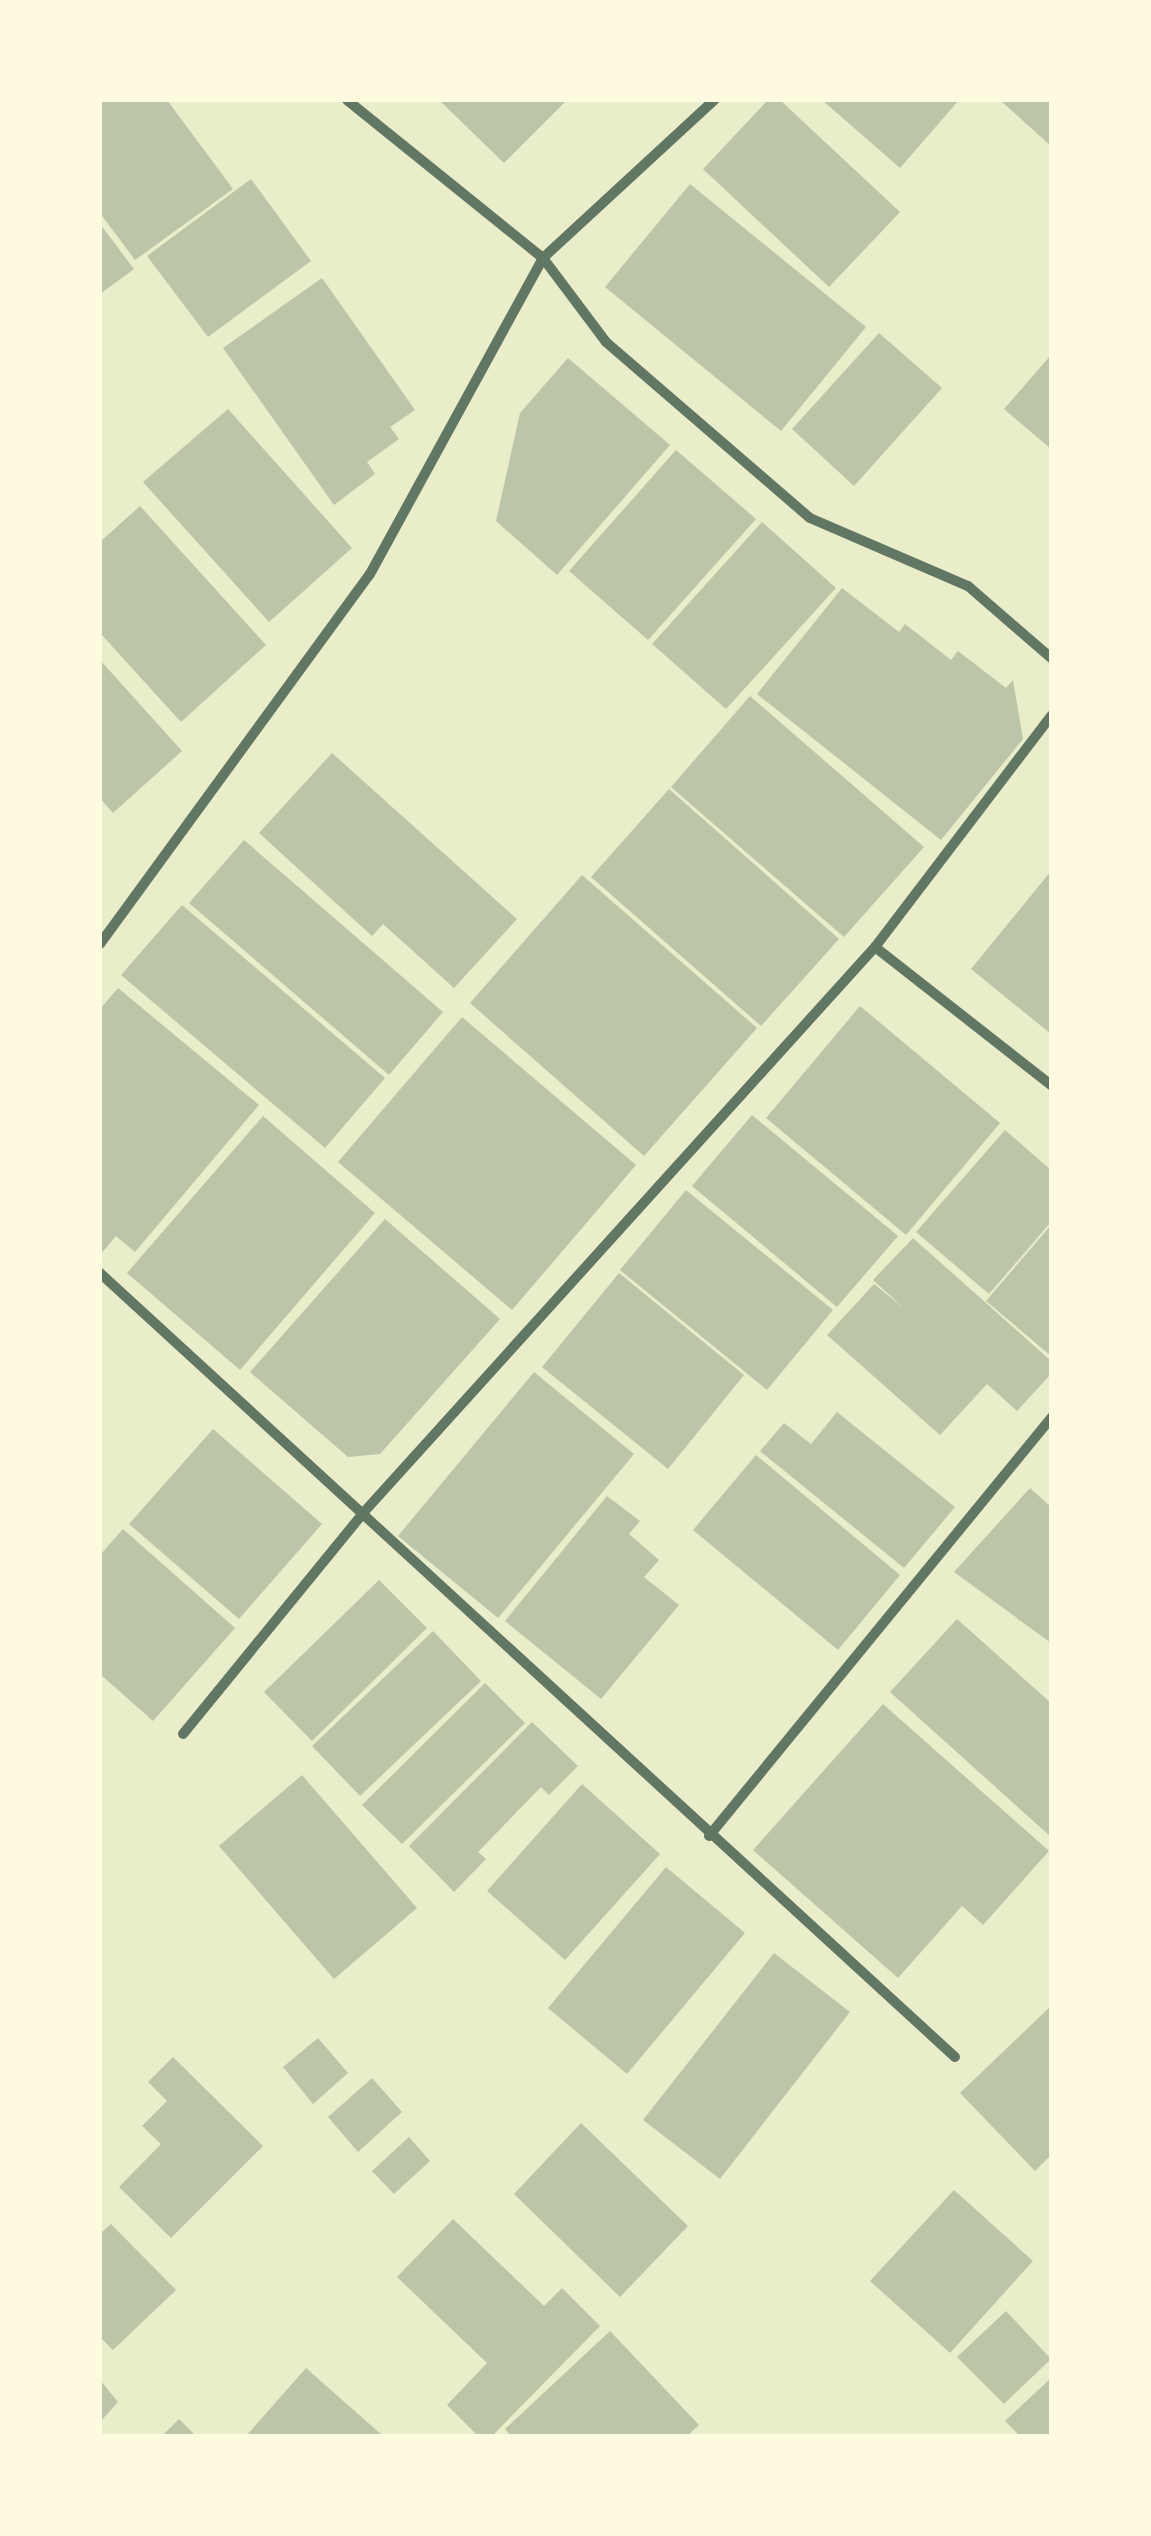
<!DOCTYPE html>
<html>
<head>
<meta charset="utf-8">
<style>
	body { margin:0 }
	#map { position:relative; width:1151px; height:2536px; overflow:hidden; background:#e9edc9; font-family:"Source Sans 3",sans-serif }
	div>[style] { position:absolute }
	.building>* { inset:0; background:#bcc5a7 }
	.minor>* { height:10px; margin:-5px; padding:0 5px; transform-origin:5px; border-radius:5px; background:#617663 }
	span { translate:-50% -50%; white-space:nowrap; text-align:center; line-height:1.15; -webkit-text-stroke:8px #fefae0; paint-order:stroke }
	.frame { position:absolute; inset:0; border:102px solid #fefae0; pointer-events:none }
</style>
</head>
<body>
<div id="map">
	<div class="building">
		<div style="clip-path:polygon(100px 100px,167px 100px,233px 189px,135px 260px,100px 213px)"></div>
		<div style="clip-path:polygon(439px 100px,567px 100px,504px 163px)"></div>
		<div style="clip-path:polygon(768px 100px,780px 100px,900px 212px,829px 287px,703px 169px)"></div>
		<div style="clip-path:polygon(822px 100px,959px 100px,900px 168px)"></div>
		<div style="clip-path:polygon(1000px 100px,1051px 100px,1051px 146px)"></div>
		<div style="clip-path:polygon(251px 179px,311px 261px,208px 337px,147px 256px)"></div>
		<div style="clip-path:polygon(690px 184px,866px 327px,781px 431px,605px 287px)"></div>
		<div style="clip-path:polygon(100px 224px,134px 269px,100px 294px)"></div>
		<div style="clip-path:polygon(322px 278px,415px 410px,390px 427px,399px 439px,367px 462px,375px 474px,334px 505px,223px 348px)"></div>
		<div style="clip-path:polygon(879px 333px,942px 388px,854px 486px,792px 429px)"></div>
		<div style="clip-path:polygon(1051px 355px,1051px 449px,1004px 409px)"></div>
		<div style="clip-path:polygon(568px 358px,670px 445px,557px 575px,496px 521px,520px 413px)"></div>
		<div style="clip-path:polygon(228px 409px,352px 548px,269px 622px,143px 482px)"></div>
		<div style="clip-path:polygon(676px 450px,756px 519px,648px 640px,569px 571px)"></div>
		<div style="clip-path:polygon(140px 506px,266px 645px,181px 722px,100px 633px,100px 542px)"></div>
		<div style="clip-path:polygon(762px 522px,836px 588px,726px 709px,652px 644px)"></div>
		<div style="clip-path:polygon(842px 588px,899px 632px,905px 624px,951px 660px,958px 651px,1006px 688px,1013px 680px,1023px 739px,941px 840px,757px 694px)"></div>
		<div style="clip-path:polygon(100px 660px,182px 751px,113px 813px,100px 798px)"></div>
		<div style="clip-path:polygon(750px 696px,924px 847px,844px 937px,671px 787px)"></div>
		<div style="clip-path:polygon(332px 753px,517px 919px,454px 988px,383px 924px,372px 936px,259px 833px)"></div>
		<div style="clip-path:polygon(669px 789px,839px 939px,761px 1026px,591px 877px)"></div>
		<div style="clip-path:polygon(244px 840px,443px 1012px,389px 1075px,189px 903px)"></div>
		<div style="clip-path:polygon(1051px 871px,1051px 1034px,971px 969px)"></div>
		<div style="clip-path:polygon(582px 875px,757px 1028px,644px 1156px,470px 1003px)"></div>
		<div style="clip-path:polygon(182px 905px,385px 1078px,325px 1148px,121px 975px)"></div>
		<div style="clip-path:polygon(118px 988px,259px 1105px,135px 1252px,116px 1236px,100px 1255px,100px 1009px)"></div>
		<div style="clip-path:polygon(860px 1006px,1000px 1123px,906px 1235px,766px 1118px)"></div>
		<div style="clip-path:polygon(462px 1017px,636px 1165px,512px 1310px,338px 1162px)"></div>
		<div style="clip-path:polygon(752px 1115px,898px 1236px,837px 1307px,692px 1186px)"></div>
		<div style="clip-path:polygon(263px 1116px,375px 1213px,240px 1370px,127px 1273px)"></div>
		<div style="clip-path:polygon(1005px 1130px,1051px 1170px,1051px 1222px,989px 1294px,916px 1232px)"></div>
		<div style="clip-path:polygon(686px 1190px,833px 1310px,767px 1390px,620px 1270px)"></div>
		<div style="clip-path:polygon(385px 1219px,500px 1319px,380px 1454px,348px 1457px,250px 1372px)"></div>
		<div style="clip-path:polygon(1051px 1225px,1051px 1356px,986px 1301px)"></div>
		<div style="clip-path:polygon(913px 1238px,1051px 1361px,1051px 1374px,1017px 1411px,987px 1384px,940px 1435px,827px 1335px,874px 1284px,905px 1309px,873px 1280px)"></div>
		<div style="clip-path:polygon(619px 1273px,744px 1375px,668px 1469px,542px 1367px)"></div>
		<div style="clip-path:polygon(534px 1372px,634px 1454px,498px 1618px,398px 1536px)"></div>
		<div style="clip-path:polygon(837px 1412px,955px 1507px,904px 1568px,760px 1451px,784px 1423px,811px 1444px)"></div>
		<div style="clip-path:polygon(213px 1429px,322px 1524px,239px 1619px,129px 1524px)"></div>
		<div style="clip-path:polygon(756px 1455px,900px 1575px,838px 1650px,693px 1530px)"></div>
		<div style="clip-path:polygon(1030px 1488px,1051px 1507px,1051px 1643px,954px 1572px)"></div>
		<div style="clip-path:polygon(607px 1496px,640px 1521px,629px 1534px,659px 1560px,644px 1577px,679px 1605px,601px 1699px,505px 1621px)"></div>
		<div style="clip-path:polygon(123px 1529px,235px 1628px,153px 1721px,100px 1674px,100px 1555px)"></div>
		<div style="clip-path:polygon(379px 1580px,427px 1628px,312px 1741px,264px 1692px)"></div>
		<div style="clip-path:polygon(957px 1619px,1051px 1703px,1051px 1837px,890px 1692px)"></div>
		<div style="clip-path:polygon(433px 1631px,481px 1681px,360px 1796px,312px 1746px)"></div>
		<div style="clip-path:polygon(485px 1683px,525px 1723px,402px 1844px,362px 1805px)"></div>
		<div style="clip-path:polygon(883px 1704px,1049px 1851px,983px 1925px,962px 1906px,898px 1978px,753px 1850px)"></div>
		<div style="clip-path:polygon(532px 1722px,578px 1766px,549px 1795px,541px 1787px,478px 1852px,486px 1859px,454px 1892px,409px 1846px)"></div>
		<div style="clip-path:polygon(302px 1775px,417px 1908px,334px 1979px,219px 1846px)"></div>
		<div style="clip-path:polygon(582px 1784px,660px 1854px,565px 1960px,487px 1891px)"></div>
		<div style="clip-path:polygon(666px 1867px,745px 1933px,627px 2074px,548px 2008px)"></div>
		<div style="clip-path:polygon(774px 1953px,850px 2012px,720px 2179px,643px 2120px)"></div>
		<div style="clip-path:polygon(1051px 2006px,1051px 2155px,1035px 2171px,960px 2093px)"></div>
		<div style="clip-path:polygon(318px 2038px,348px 2073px,313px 2104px,283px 2067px)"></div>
		<div style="clip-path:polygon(173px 2057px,263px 2146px,171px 2238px,119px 2187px,161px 2144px,142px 2126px,167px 2101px,148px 2082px)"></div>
		<div style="clip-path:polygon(372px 2078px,402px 2112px,358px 2152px,328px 2117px)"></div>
		<div style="clip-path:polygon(581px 2123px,688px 2226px,620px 2297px,514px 2194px)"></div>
		<div style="clip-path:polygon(409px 2137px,430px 2161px,394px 2194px,372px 2171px)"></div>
		<div style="clip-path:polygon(954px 2190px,1033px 2261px,950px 2353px,870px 2281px)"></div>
		<div style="clip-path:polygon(453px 2219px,544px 2306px,562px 2288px,600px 2326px,492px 2436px,478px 2436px,447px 2405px,487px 2363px,397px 2277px)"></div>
		<div style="clip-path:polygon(111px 2224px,176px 2290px,113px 2350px,100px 2337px,100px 2234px)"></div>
		<div style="clip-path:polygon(1006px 2311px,1051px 2359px,1004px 2404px,957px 2357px)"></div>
		<div style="clip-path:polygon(610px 2331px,699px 2425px,687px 2436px,511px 2436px,505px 2429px)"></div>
		<div style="clip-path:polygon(306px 2368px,383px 2436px,246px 2436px)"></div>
		<div style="clip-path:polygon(1051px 2378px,1051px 2436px,1020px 2436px,1005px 2421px)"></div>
		<div style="clip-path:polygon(100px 2380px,118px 2402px,100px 2422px)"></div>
		<div style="clip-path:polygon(179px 2419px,196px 2436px,162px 2436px)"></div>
	</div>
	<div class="minor">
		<div style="left:347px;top:100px;width:252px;rotate:38.9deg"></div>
		<div style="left:543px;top:258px;width:105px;rotate:53.1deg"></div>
		<div style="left:606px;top:342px;width:269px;rotate:40.8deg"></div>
		<div style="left:810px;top:518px;width:172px;rotate:23.3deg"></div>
		<div style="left:968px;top:586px;width:110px;rotate:40.9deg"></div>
		<div style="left:1051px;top:716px;width:290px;rotate:127.3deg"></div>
		<div style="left:875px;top:947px;width:224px;rotate:38.1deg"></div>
		<div style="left:100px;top:944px;width:458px;rotate:-53.9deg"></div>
		<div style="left:370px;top:574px;width:360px;rotate:-61.3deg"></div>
		<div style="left:543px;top:258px;width:233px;rotate:-42.7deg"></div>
		<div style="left:100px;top:1273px;width:1160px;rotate:42.52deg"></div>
		<div style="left:183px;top:1734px;width:286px;rotate:-50.8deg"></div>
		<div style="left:364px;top:1512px;width:762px;rotate:-47.87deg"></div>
		<div style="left:709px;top:1836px;width:540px;rotate:-50.71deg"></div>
	</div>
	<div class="frame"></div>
</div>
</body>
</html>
